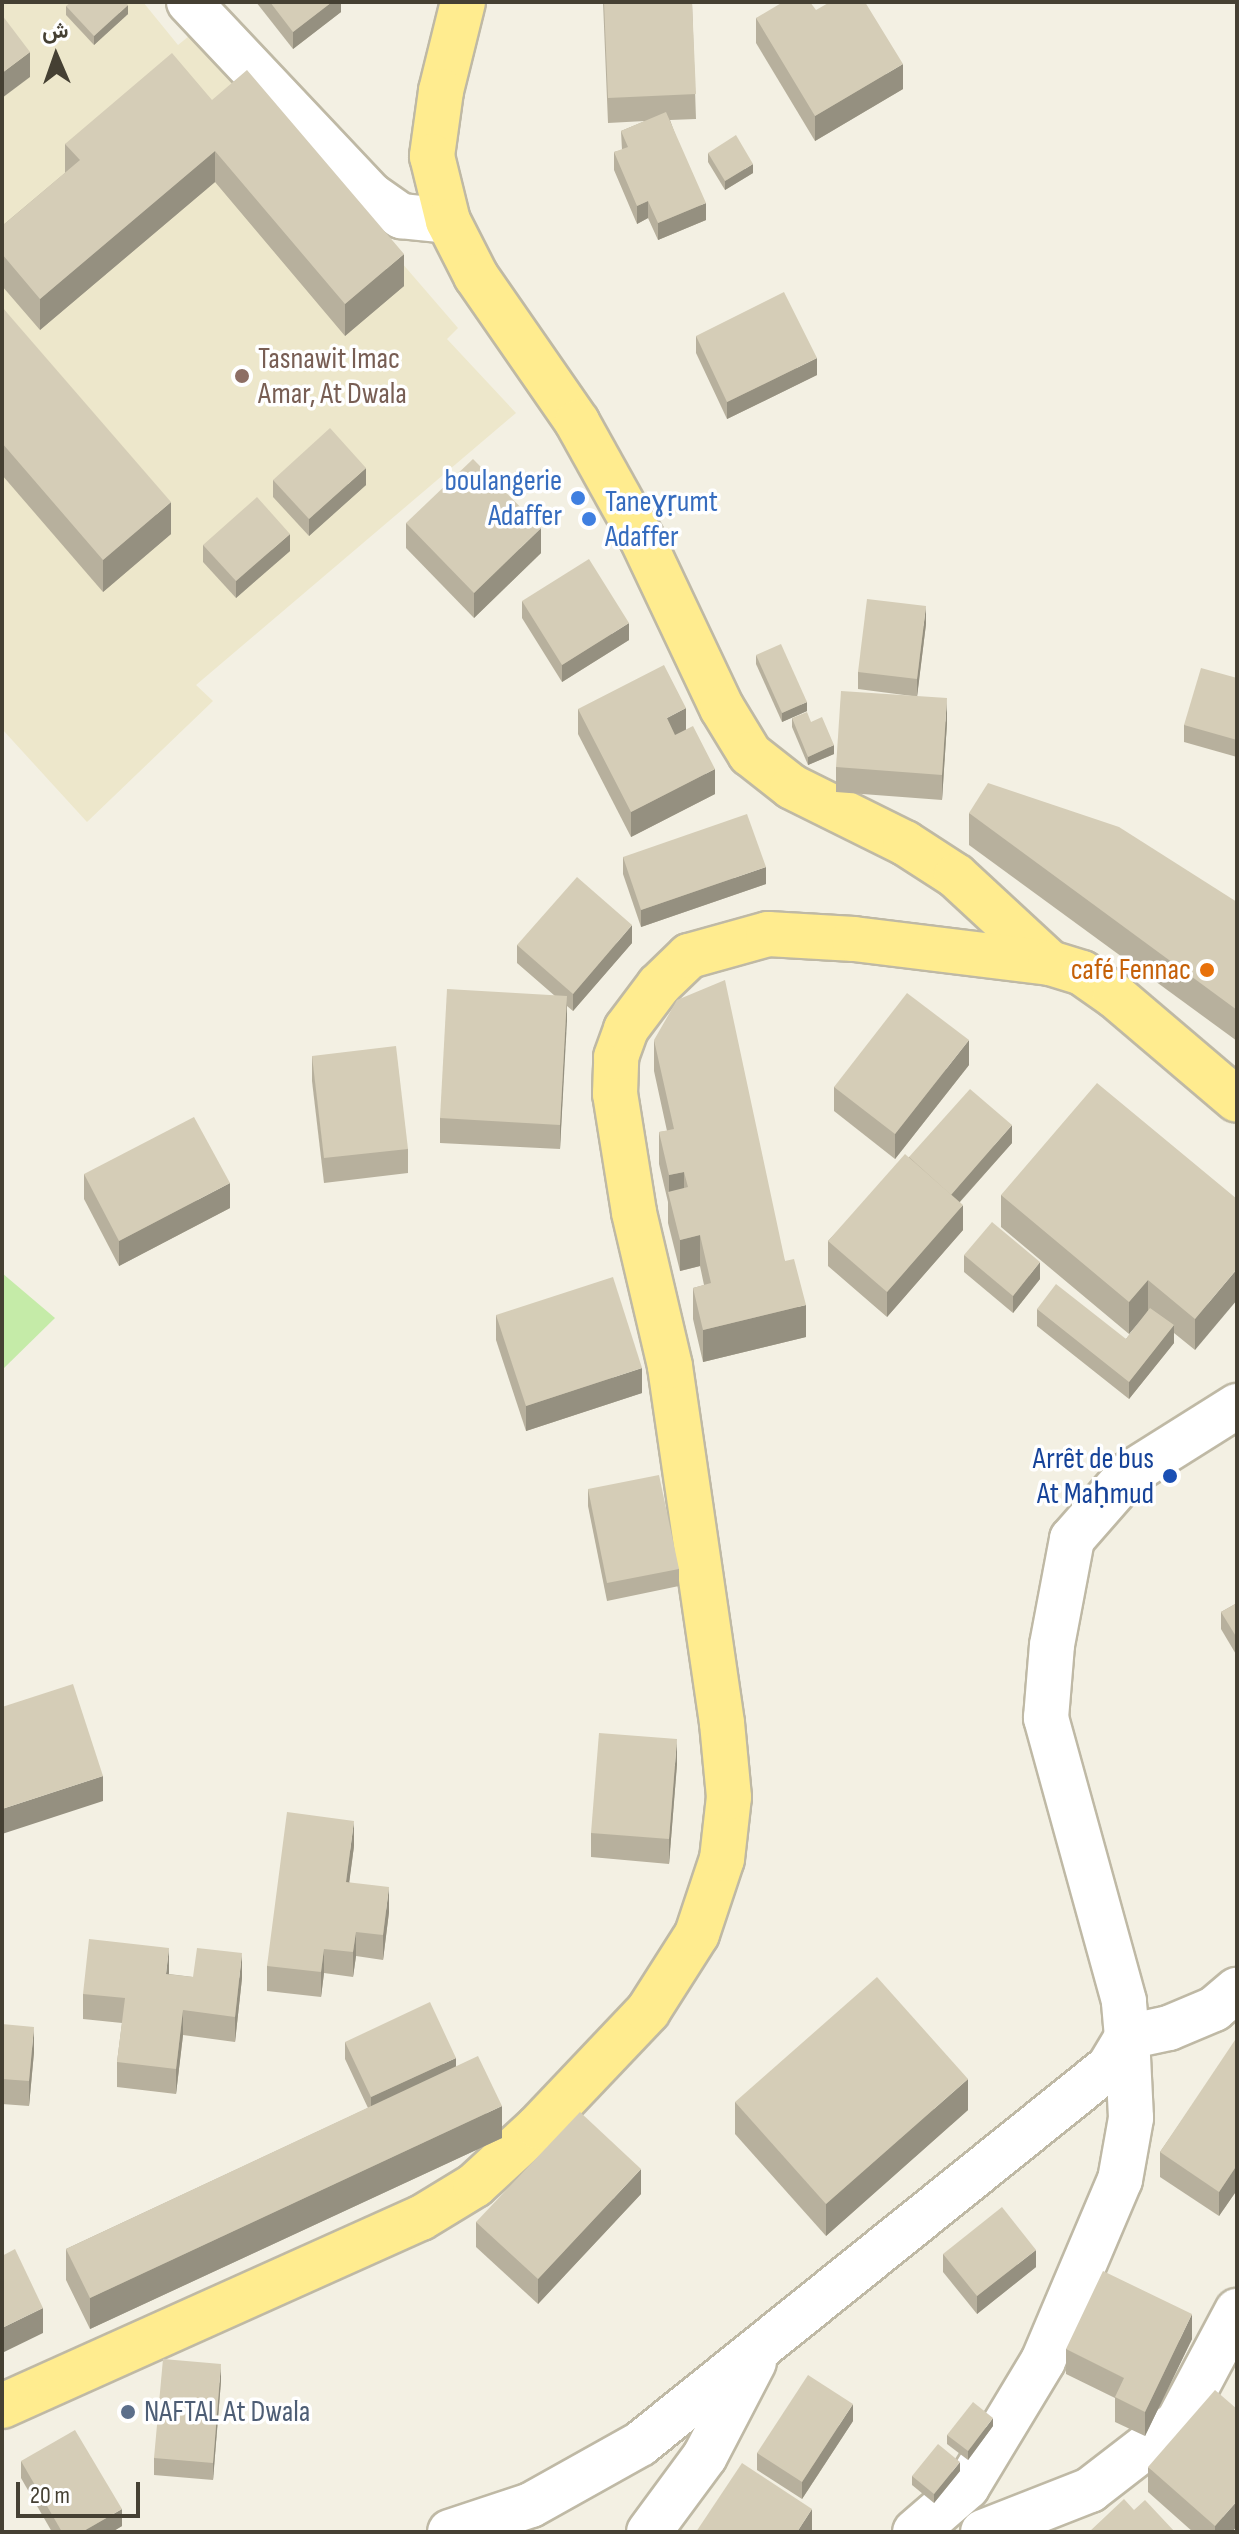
<!DOCTYPE html>
<html>
<head>
<meta charset="utf-8">
<style>
	body { margin:0 }
	#map { position:relative; width:1239px; height:2534px; overflow:hidden; background:#f3f0e3; font-family:"Sofia Sans Condensed",Vazirmatn,sans-serif }
	div>[style] { position:absolute }
	.education>* { inset:0; background:#ede7cb }
	.green>* { inset:0; background:#c5eba8 }
	.roads { filter:drop-shadow(2px 0 #bfb9a5) drop-shadow(-2px 0 #bfb9a5) drop-shadow(0 2px #bfb9a5) drop-shadow(0 -2px #bfb9a5) }
	.minor>* { height:44px; margin:-22px; padding:0 22px; transform-origin:22px; border-radius:22px; background:#fff }
	.major>* { height:44px; margin:-22px; padding:0 22px; transform-origin:22px; border-radius:22px; background:#ffec8f }
	.wall>* { inset:0; background:#b7b09d }
	.shaded-wall>* { inset:0; background:#959080 }
	.building>* { inset:0; background:#d5cdb7 }
	.dots>* { width:22px; height:22px; translate:-50% -50%; box-sizing:border-box; border:4px solid #fff; border-radius:50% }
	span { translate:-50% -50%; white-space:nowrap; text-align:center; line-height:1.15; -webkit-text-stroke:7px #fff; paint-order:stroke }
	.education-label { font-size:30px; color:#785e54 }
	.left { translate:0 -50%; text-align:left }
	.shop-label { font-size:30px; color:#366cbe }
	.right { translate:-100% -50%; text-align:right }
	.food-label { font-size:30px; color:#c56008 }
	.transit-label { font-size:30px; color:#164399 }
	.service-label { font-size:30px; color:#4e5e75 }
	.frame { position:absolute; inset:0; border:4px solid #454033; pointer-events:none }
	.north { position:absolute; left:16px; top:16px; width:80px; height:80px; -webkit-text-stroke:6px #fff; paint-order:stroke; rotate:358deg; font-size:22px; font-weight:700; line-height:32px; text-align:center; color:#454033 }
	.north::after { content:''; display:block; margin:auto; width:28px; height:36px; background:#454033; clip-path:polygon(50% 0,100% 100%,50% 72%,0 100%) }
	.scale { position:absolute; left:16px; top:2482px; width:124px; height:36px; box-sizing:border-box; border:4px solid #454033; border-top:0; padding-left:10px; font-size:24px; line-height:28px; white-space:nowrap; color:#454033; -webkit-text-stroke:6px #fff; paint-order:stroke }
</style>
</head>
<body>
<div id="map">
	<div class="education">
		<div style="clip-path:polygon(2px 2px,143px 2px,178px 45px,199px 28px,458px 328px,447px 339px,516px 413px,196px 685px,213px 701px,87px 822px,2px 729px)"></div>
	</div>
	<div class="green">
		<div style="clip-path:polygon(2px 1273px,55px 1318px,2px 1370px)"></div>
	</div>
	<div class="roads">
		<div class="minor">
			<div style="left:189px;top:2px;width:265px;rotate:46.7deg"></div>
			<div style="left:371px;top:195px;width:37px;rotate:35deg"></div>
			<div style="left:401px;top:216px;width:47px;rotate:6.1deg"></div>
			<div style="left:450px;top:2532px;width:85px;rotate:-18.4deg"></div>
			<div style="left:531px;top:2505px;width:125px;rotate:-29.2deg"></div>
			<div style="left:640px;top:2444px;width:602px;rotate:-38.79deg"></div>
			<div style="left:1109px;top:2067px;width:35px;rotate:-59deg"></div>
			<div style="left:1127px;top:2037px;width:36px;rotate:-95deg"></div>
			<div style="left:1124px;top:2001px;width:294px;rotate:-105.4deg"></div>
			<div style="left:1046px;top:1718px;width:73px;rotate:-85.3deg"></div>
			<div style="left:1052px;top:1645px;width:108px;rotate:-79.3deg"></div>
			<div style="left:1072px;top:1539px;width:86px;rotate:-48.8deg"></div>
			<div style="left:1129px;top:1474px;width:128px;rotate:-32.2deg"></div>
			<div style="left:649px;top:2532px;width:94px;rotate:-53.6deg"></div>
			<div style="left:705px;top:2456px;width:106px;rotate:-62.5deg"></div>
			<div style="left:915px;top:2532px;width:69px;rotate:-40.9deg"></div>
			<div style="left:967px;top:2487px;width:147px;rotate:-58.9deg"></div>
			<div style="left:1043px;top:2361px;width:197px;rotate:-67deg"></div>
			<div style="left:1120px;top:2180px;width:63px;rotate:-79.9deg"></div>
			<div style="left:1131px;top:2118px;width:81px;rotate:-92.8deg"></div>
			<div style="left:1127px;top:2037px;width:43px;rotate:-12.1deg"></div>
			<div style="left:1169px;top:2028px;width:49px;rotate:-22.9deg"></div>
			<div style="left:1214px;top:2009px;width:30px;rotate:-40deg"></div>
			<div style="left:983px;top:2532px;width:115px;rotate:-21.4deg"></div>
			<div style="left:1090px;top:2490px;width:111px;rotate:-37.7deg"></div>
			<div style="left:1178px;top:2422px;width:126px;rotate:-62deg"></div>
		</div>
		<div class="major">
			<div style="left:463px;top:2px;width:92px;rotate:103.9deg"></div>
			<div style="left:441px;top:91px;width:66px;rotate:97.9deg"></div>
			<div style="left:432px;top:156px;width:67px;rotate:76.2deg"></div>
			<div style="left:448px;top:221px;width:62px;rotate:63deg"></div>
			<div style="left:476px;top:276px;width:178px;rotate:55.3deg"></div>
			<div style="left:577px;top:422px;width:134px;rotate:60.9deg"></div>
			<div style="left:642px;top:539px;width:187px;rotate:64.7deg"></div>
			<div style="left:722px;top:708px;width:54px;rotate:58.7deg"></div>
			<div style="left:750px;top:754px;width:53px;rotate:38.2deg"></div>
			<div style="left:792px;top:787px;width:126px;rotate:26.4deg"></div>
			<div style="left:905px;top:843px;width:61px;rotate:32.9deg"></div>
			<div style="left:956px;top:876px;width:128px;rotate:42.8deg"></div>
			<div style="left:2px;top:2406px;width:459px;rotate:-24.2deg"></div>
			<div style="left:421px;top:2218px;width:63px;rotate:-31.4deg"></div>
			<div style="left:475px;top:2185px;width:86px;rotate:-42.6deg"></div>
			<div style="left:538px;top:2127px;width:160px;rotate:-46.5deg"></div>
			<div style="left:648px;top:2011px;width:91px;rotate:-57.5deg"></div>
			<div style="left:697px;top:1934px;width:79px;rotate:-71.6deg"></div>
			<div style="left:722px;top:1859px;width:62px;rotate:-83.6deg"></div>
			<div style="left:729px;top:1797px;width:74px;rotate:-95.4deg"></div>
			<div style="left:722px;top:1723px;width:361px;rotate:-98.3deg"></div>
			<div style="left:670px;top:1366px;width:158px;rotate:-103.2deg"></div>
			<div style="left:634px;top:1212px;width:120px;rotate:-99.1deg"></div>
			<div style="left:615px;top:1094px;width:37px;rotate:-88deg"></div>
			<div style="left:616px;top:1057px;width:30px;rotate:-70deg"></div>
			<div style="left:626px;top:1029px;width:55px;rotate:-53.1deg"></div>
			<div style="left:659px;top:985px;width:42px;rotate:-44deg"></div>
			<div style="left:689px;top:956px;width:82px;rotate:-15.6deg"></div>
			<div style="left:768px;top:934px;width:86px;rotate:3.3deg"></div>
			<div style="left:854px;top:939px;width:197px;rotate:7deg"></div>
			<div style="left:1050px;top:963px;width:34px;rotate:17deg"></div>
			<div style="left:1082px;top:973px;width:40px;rotate:34.9deg"></div>
			<div style="left:1115px;top:996px;width:160px;rotate:40.4deg"></div>
		</div>
	</div>
	<div class="wall">
		<div style="clip-path:polygon(256px 2px,341px 2px,341px 12px,293px 49px)"></div>
		<div style="clip-path:polygon(603px 2px,692px 2px,696px 119px,670px 120px,706px 220px,658px 240px,648px 218px,637px 224px,614px 170px,614px 152px,622px 150px,621px 131px,645px 121px,608px 123px)"></div>
		<div style="clip-path:polygon(66px 6px,128px 14px,94px 45px,66px 15px)"></div>
		<div style="clip-path:polygon(816px 10px,903px 89px,815px 141px,756px 43px,756px 18px)"></div>
		<div style="clip-path:polygon(212px 100px,404px 286px,345px 336px,215px 182px,40px 330px,2px 286px,2px 226px,65px 173px,65px 144px)"></div>
		<div style="clip-path:polygon(708px 153px,753px 173px,725px 190px,708px 162px)"></div>
		<div style="clip-path:polygon(2px 307px,171px 534px,103px 592px,2px 475px)"></div>
		<div style="clip-path:polygon(696px 336px,817px 375px,727px 419px,696px 353px)"></div>
		<div style="clip-path:polygon(273px 480px,366px 485px,309px 536px,273px 497px)"></div>
		<div style="clip-path:polygon(406px 523px,541px 553px,474px 618px,406px 548px)"></div>
		<div style="clip-path:polygon(203px 545px,290px 551px,236px 598px,203px 562px)"></div>
		<div style="clip-path:polygon(522px 601px,629px 640px,562px 682px,522px 618px)"></div>
		<div style="clip-path:polygon(926px 624px,917px 696px,947px 723px,942px 800px,836px 792px,836px 767px,912px 696px,858px 689px,858px 672px)"></div>
		<div style="clip-path:polygon(756px 655px,807px 711px,782px 722px,756px 664px)"></div>
		<div style="clip-path:polygon(1237px 678px,1237px 757px,1184px 742px,1184px 725px)"></div>
		<div style="clip-path:polygon(578px 709px,686px 730px,715px 794px,631px 837px,578px 734px)"></div>
		<div style="clip-path:polygon(792px 718px,811px 722px,834px 754px,808px 765px,792px 727px)"></div>
		<div style="clip-path:polygon(969px 813px,1237px 902px,1237px 1041px,969px 845px)"></div>
		<div style="clip-path:polygon(623px 857px,766px 884px,641px 927px,623px 874px)"></div>
		<div style="clip-path:polygon(632px 943px,573px 1011px,567px 1006px,560px 1149px,440px 1143px,440px 1118px,555px 996px,517px 963px,517px 945px)"></div>
		<div style="clip-path:polygon(654px 1040px,785px 1261px,806px 1337px,703px 1362px,693px 1319px,693px 1288px,704px 1285px,700px 1266px,680px 1271px,668px 1223px,668px 1202px,659px 1164px,659px 1132px,667px 1131px,654px 1071px)"></div>
		<div style="clip-path:polygon(312px 1056px,408px 1149px,408px 1173px,324px 1183px,312px 1081px)"></div>
		<div style="clip-path:polygon(969px 1065px,895px 1159px,834px 1111px,834px 1087px)"></div>
		<div style="clip-path:polygon(1012px 1143px,960px 1202px,963px 1230px,887px 1317px,828px 1266px,828px 1241px,909px 1157px)"></div>
		<div style="clip-path:polygon(84px 1174px,230px 1208px,119px 1266px,84px 1199px)"></div>
		<div style="clip-path:polygon(1001px 1195px,1237px 1199px,1195px 1350px,1174px 1333px,1174px 1343px,1129px 1399px,1037px 1326px,1037px 1309px,1126px 1339px,1140px 1321px,1129px 1334px,1001px 1227px)"></div>
		<div style="clip-path:polygon(964px 1255px,1040px 1279px,1013px 1313px,964px 1272px)"></div>
		<div style="clip-path:polygon(496px 1315px,642px 1393px,526px 1431px,496px 1340px)"></div>
		<div style="clip-path:polygon(588px 1489px,679px 1569px,679px 1586px,607px 1601px,588px 1506px)"></div>
		<div style="clip-path:polygon(1237px 1603px,1237px 1656px,1221px 1629px,1221px 1612px)"></div>
		<div style="clip-path:polygon(677px 1764px,669px 1864px,591px 1857px,591px 1833px)"></div>
		<div style="clip-path:polygon(354px 1846px,349px 1882px,389px 1912px,383px 1960px,356px 1956px,353px 1977px,324px 1973px,321px 1997px,267px 1991px,267px 1966px)"></div>
		<div style="clip-path:polygon(169px 1974px,193px 1977px,242px 1978px,235px 2042px,183px 2035px,176px 2094px,117px 2087px,117px 2062px,122px 2023px,83px 2019px,83px 1994px)"></div>
		<div style="clip-path:polygon(2px 2024px,34px 2052px,29px 2106px,2px 2104px)"></div>
		<div style="clip-path:polygon(1237px 2041px,1237px 2190px,1219px 2216px,1160px 2177px,1160px 2152px)"></div>
		<div style="clip-path:polygon(345px 2042px,456px 2067px,502px 2138px,90px 2329px,66px 2280px,66px 2249px,368px 2108px,345px 2059px)"></div>
		<div style="clip-path:polygon(735px 2102px,968px 2110px,826px 2236px,735px 2134px)"></div>
		<div style="clip-path:polygon(641px 2194px,538px 2304px,476px 2247px,476px 2222px)"></div>
		<div style="clip-path:polygon(943px 2254px,1036px 2267px,977px 2314px,943px 2272px)"></div>
		<div style="clip-path:polygon(1192px 2339px,1145px 2436px,1115px 2422px,1115px 2398px,1066px 2374px,1066px 2349px)"></div>
		<div style="clip-path:polygon(221px 2381px,213px 2480px,154px 2475px,154px 2458px)"></div>
		<div style="clip-path:polygon(853px 2421px,802px 2499px,757px 2470px,757px 2453px)"></div>
		<div style="clip-path:polygon(993px 2426px,968px 2460px,947px 2444px,947px 2435px)"></div>
		<div style="clip-path:polygon(21px 2461px,122px 2526px,112px 2532px,52px 2532px,21px 2478px)"></div>
		<div style="clip-path:polygon(1148px 2467px,1237px 2526px,1232px 2532px,1193px 2532px,1148px 2492px)"></div>
		<div style="clip-path:polygon(960px 2471px,934px 2503px,912px 2485px,912px 2476px)"></div>
	</div>
	<div class="shaded-wall">
		<div style="clip-path:polygon(332px 2px,341px 2px,341px 12px,293px 49px,293px 32px)"></div>
		<div style="clip-path:polygon(128px 5px,128px 14px,94px 45px,94px 36px)"></div>
		<div style="clip-path:polygon(30px 52px,30px 77px,2px 98px,2px 73px)"></div>
		<div style="clip-path:polygon(903px 64px,903px 89px,815px 141px,815px 116px)"></div>
		<div style="clip-path:polygon(215px 151px,215px 182px,40px 330px,40px 299px)"></div>
		<div style="clip-path:polygon(753px 164px,753px 173px,725px 190px,725px 181px)"></div>
		<div style="clip-path:polygon(648px 201px,648px 218px,637px 224px,637px 206px)"></div>
		<div style="clip-path:polygon(706px 203px,706px 220px,658px 240px,658px 223px)"></div>
		<div style="clip-path:polygon(404px 254px,404px 286px,345px 336px,345px 304px)"></div>
		<div style="clip-path:polygon(817px 358px,817px 375px,727px 419px,727px 402px)"></div>
		<div style="clip-path:polygon(366px 468px,366px 485px,309px 536px,309px 519px)"></div>
		<div style="clip-path:polygon(171px 502px,171px 534px,103px 592px,103px 560px)"></div>
		<div style="clip-path:polygon(541px 528px,541px 553px,474px 618px,474px 593px)"></div>
		<div style="clip-path:polygon(290px 534px,290px 551px,236px 598px,236px 581px)"></div>
		<div style="clip-path:polygon(926px 606px,926px 624px,917px 697px,917px 679px)"></div>
		<div style="clip-path:polygon(629px 623px,629px 640px,562px 682px,562px 665px)"></div>
		<div style="clip-path:polygon(947px 698px,947px 723px,942px 800px,942px 775px)"></div>
		<div style="clip-path:polygon(807px 702px,807px 711px,782px 722px,782px 713px)"></div>
		<div style="clip-path:polygon(686px 708px,686px 733px,667px 743px,667px 718px)"></div>
		<div style="clip-path:polygon(834px 745px,834px 754px,808px 765px,808px 757px)"></div>
		<div style="clip-path:polygon(715px 769px,715px 794px,631px 837px,631px 812px)"></div>
		<div style="clip-path:polygon(766px 867px,766px 884px,641px 927px,641px 910px)"></div>
		<div style="clip-path:polygon(632px 925px,632px 943px,573px 1011px,573px 994px)"></div>
		<div style="clip-path:polygon(567px 996px,567px 1021px,560px 1149px,560px 1125px)"></div>
		<div style="clip-path:polygon(969px 1040px,969px 1065px,895px 1159px,895px 1134px)"></div>
		<div style="clip-path:polygon(1012px 1125px,1012px 1143px,947px 1216px,947px 1199px)"></div>
		<div style="clip-path:polygon(684px 1172px,684px 1203px,669px 1196px,669px 1175px)"></div>
		<div style="clip-path:polygon(230px 1183px,230px 1208px,119px 1266px,119px 1241px)"></div>
		<div style="clip-path:polygon(963px 1205px,963px 1230px,887px 1317px,887px 1292px)"></div>
		<div style="clip-path:polygon(700px 1235px,700px 1266px,680px 1271px,680px 1240px)"></div>
		<div style="clip-path:polygon(1040px 1262px,1040px 1279px,1013px 1313px,1013px 1296px)"></div>
		<div style="clip-path:polygon(1237px 1269px,1237px 1300px,1195px 1350px,1195px 1319px)"></div>
		<div style="clip-path:polygon(1148px 1280px,1148px 1311px,1129px 1334px,1129px 1302px)"></div>
		<div style="clip-path:polygon(806px 1305px,806px 1337px,703px 1362px,703px 1330px)"></div>
		<div style="clip-path:polygon(1174px 1325px,1174px 1343px,1129px 1399px,1129px 1382px)"></div>
		<div style="clip-path:polygon(642px 1368px,642px 1393px,526px 1431px,526px 1406px)"></div>
		<div style="clip-path:polygon(677px 1739px,677px 1764px,669px 1864px,669px 1839px)"></div>
		<div style="clip-path:polygon(103px 1776px,103px 1801px,2px 1834px,2px 1809px)"></div>
		<div style="clip-path:polygon(354px 1821px,354px 1846px,346px 1907px,346px 1882px)"></div>
		<div style="clip-path:polygon(389px 1887px,389px 1912px,383px 1960px,383px 1935px)"></div>
		<div style="clip-path:polygon(356px 1932px,356px 1956px,353px 1977px,353px 1952px)"></div>
		<div style="clip-path:polygon(169px 1948px,169px 1973px,166px 1999px,166px 1974px)"></div>
		<div style="clip-path:polygon(324px 1949px,324px 1973px,321px 1997px,321px 1972px)"></div>
		<div style="clip-path:polygon(242px 1953px,242px 1978px,235px 2042px,235px 2017px)"></div>
		<div style="clip-path:polygon(183px 2010px,183px 2035px,176px 2094px,176px 2069px)"></div>
		<div style="clip-path:polygon(34px 2027px,34px 2052px,29px 2106px,29px 2081px)"></div>
		<div style="clip-path:polygon(456px 2058px,456px 2075px,371px 2114px,371px 2097px)"></div>
		<div style="clip-path:polygon(968px 2079px,968px 2110px,826px 2236px,826px 2204px)"></div>
		<div style="clip-path:polygon(502px 2106px,502px 2138px,90px 2329px,90px 2298px)"></div>
		<div style="clip-path:polygon(1237px 2165px,1237px 2190px,1219px 2216px,1219px 2192px)"></div>
		<div style="clip-path:polygon(641px 2169px,641px 2194px,538px 2304px,538px 2279px)"></div>
		<div style="clip-path:polygon(1036px 2250px,1036px 2267px,977px 2314px,977px 2296px)"></div>
		<div style="clip-path:polygon(43px 2308px,43px 2333px,2px 2353px,2px 2328px)"></div>
		<div style="clip-path:polygon(1192px 2314px,1192px 2339px,1145px 2436px,1145px 2412px)"></div>
		<div style="clip-path:polygon(221px 2364px,221px 2381px,213px 2480px,213px 2463px)"></div>
		<div style="clip-path:polygon(853px 2404px,853px 2421px,802px 2499px,802px 2482px)"></div>
		<div style="clip-path:polygon(993px 2418px,993px 2426px,968px 2460px,968px 2451px)"></div>
		<div style="clip-path:polygon(960px 2462px,960px 2471px,934px 2503px,934px 2494px)"></div>
		<div style="clip-path:polygon(1237px 2501px,1237px 2526px,1232px 2532px,1215px 2532px,1215px 2526px)"></div>
		<div style="clip-path:polygon(122px 2509px,122px 2526px,112px 2532px,82px 2532px)"></div>
		<div style="clip-path:polygon(812px 2509px,812px 2532px,797px 2532px)"></div>
	</div>
	<div class="building">
		<div style="clip-path:polygon(71px 2px,125px 2px,128px 5px,94px 36px,66px 6px)"></div>
		<div style="clip-path:polygon(270px 2px,332px 2px,293px 32px)"></div>
		<div style="clip-path:polygon(604px 2px,692px 2px,696px 94px,608px 98px)"></div>
		<div style="clip-path:polygon(783px 2px,810px 2px,816px 10px,830px 2px,865px 2px,903px 64px,815px 116px,756px 18px)"></div>
		<div style="clip-path:polygon(2px 15px,30px 52px,2px 73px)"></div>
		<div style="clip-path:polygon(172px 53px,212px 100px,247px 70px,404px 254px,345px 304px,215px 151px,40px 299px,2px 254px,2px 226px,80px 160px,65px 144px)"></div>
		<div style="clip-path:polygon(666px 112px,706px 203px,658px 223px,648px 201px,637px 206px,614px 152px,628px 147px,621px 131px)"></div>
		<div style="clip-path:polygon(736px 135px,753px 164px,725px 181px,708px 153px)"></div>
		<div style="clip-path:polygon(784px 292px,817px 358px,727px 402px,696px 336px)"></div>
		<div style="clip-path:polygon(2px 307px,171px 502px,103px 560px,2px 443px)"></div>
		<div style="clip-path:polygon(330px 428px,366px 468px,309px 519px,273px 480px)"></div>
		<div style="clip-path:polygon(473px 459px,541px 528px,474px 593px,406px 523px)"></div>
		<div style="clip-path:polygon(257px 497px,290px 534px,236px 581px,203px 545px)"></div>
		<div style="clip-path:polygon(589px 559px,629px 623px,562px 665px,522px 601px)"></div>
		<div style="clip-path:polygon(867px 599px,926px 606px,917px 679px,858px 672px)"></div>
		<div style="clip-path:polygon(781px 644px,807px 702px,782px 713px,756px 655px)"></div>
		<div style="clip-path:polygon(664px 665px,686px 708px,667px 718px,675px 735px,693px 726px,715px 769px,631px 812px,578px 709px)"></div>
		<div style="clip-path:polygon(1201px 668px,1237px 678px,1237px 740px,1184px 725px)"></div>
		<div style="clip-path:polygon(841px 691px,947px 698px,942px 775px,836px 767px)"></div>
		<div style="clip-path:polygon(807px 712px,811px 722px,822px 717px,834px 745px,808px 757px,792px 718px)"></div>
		<div style="clip-path:polygon(988px 783px,1119px 827px,1237px 902px,1237px 1010px,969px 813px)"></div>
		<div style="clip-path:polygon(747px 814px,766px 867px,641px 910px,623px 857px)"></div>
		<div style="clip-path:polygon(577px 877px,632px 925px,573px 994px,517px 945px)"></div>
		<div style="clip-path:polygon(725px 980px,785px 1261px,794px 1259px,806px 1305px,703px 1330px,693px 1288px,711px 1283px,700px 1235px,680px 1240px,668px 1192px,688px 1187px,684px 1172px,669px 1175px,659px 1132px,674px 1129px,654px 1040px,677px 1000px)"></div>
		<div style="clip-path:polygon(447px 989px,567px 996px,560px 1125px,440px 1118px)"></div>
		<div style="clip-path:polygon(907px 993px,969px 1040px,895px 1134px,834px 1087px)"></div>
		<div style="clip-path:polygon(396px 1046px,408px 1149px,324px 1158px,312px 1056px)"></div>
		<div style="clip-path:polygon(1097px 1083px,1237px 1199px,1237px 1269px,1195px 1319px,1148px 1280px,1129px 1302px,1001px 1195px)"></div>
		<div style="clip-path:polygon(970px 1089px,1012px 1125px,951px 1195px,909px 1157px)"></div>
		<div style="clip-path:polygon(194px 1117px,230px 1183px,119px 1241px,84px 1174px)"></div>
		<div style="clip-path:polygon(905px 1154px,963px 1205px,887px 1292px,828px 1241px)"></div>
		<div style="clip-path:polygon(992px 1222px,1040px 1262px,1013px 1296px,964px 1255px)"></div>
		<div style="clip-path:polygon(613px 1277px,642px 1368px,526px 1406px,496px 1315px)"></div>
		<div style="clip-path:polygon(1056px 1284px,1126px 1339px,1150px 1308px,1174px 1325px,1129px 1382px,1037px 1309px)"></div>
		<div style="clip-path:polygon(659px 1475px,679px 1569px,607px 1583px,588px 1489px)"></div>
		<div style="clip-path:polygon(1237px 1603px,1237px 1638px,1221px 1612px)"></div>
		<div style="clip-path:polygon(73px 1684px,103px 1776px,2px 1809px,2px 1707px)"></div>
		<div style="clip-path:polygon(599px 1733px,677px 1739px,669px 1839px,591px 1833px)"></div>
		<div style="clip-path:polygon(287px 1812px,354px 1821px,346px 1882px,389px 1887px,383px 1935px,356px 1932px,353px 1952px,324px 1949px,321px 1972px,267px 1966px)"></div>
		<div style="clip-path:polygon(89px 1939px,169px 1948px,166px 1974px,193px 1977px,197px 1948px,242px 1953px,235px 2017px,183px 2010px,176px 2069px,117px 2062px,125px 1998px,83px 1994px)"></div>
		<div style="clip-path:polygon(877px 1977px,968px 2079px,826px 2204px,735px 2102px)"></div>
		<div style="clip-path:polygon(430px 2002px,456px 2058px,371px 2097px,345px 2042px)"></div>
		<div style="clip-path:polygon(2px 2024px,34px 2027px,29px 2081px,2px 2079px)"></div>
		<div style="clip-path:polygon(1235px 2040px,1237px 2041px,1237px 2165px,1219px 2192px,1160px 2152px)"></div>
		<div style="clip-path:polygon(478px 2056px,502px 2106px,90px 2298px,66px 2249px)"></div>
		<div style="clip-path:polygon(580px 2112px,641px 2169px,538px 2279px,476px 2222px)"></div>
		<div style="clip-path:polygon(1002px 2207px,1036px 2250px,977px 2296px,943px 2254px)"></div>
		<div style="clip-path:polygon(15px 2249px,43px 2308px,2px 2328px,2px 2256px)"></div>
		<div style="clip-path:polygon(1103px 2271px,1192px 2314px,1145px 2412px,1115px 2397px,1124px 2378px,1066px 2349px)"></div>
		<div style="clip-path:polygon(163px 2359px,221px 2364px,213px 2463px,154px 2458px)"></div>
		<div style="clip-path:polygon(808px 2375px,853px 2404px,802px 2482px,757px 2453px)"></div>
		<div style="clip-path:polygon(1215px 2390px,1237px 2409px,1237px 2501px,1215px 2526px,1148px 2467px)"></div>
		<div style="clip-path:polygon(973px 2402px,993px 2418px,968px 2451px,947px 2435px)"></div>
		<div style="clip-path:polygon(75px 2430px,122px 2509px,82px 2532px,62px 2532px,21px 2461px)"></div>
		<div style="clip-path:polygon(938px 2444px,960px 2462px,934px 2494px,912px 2476px)"></div>
		<div style="clip-path:polygon(742px 2463px,812px 2509px,797px 2532px,696px 2532px)"></div>
		<div style="clip-path:polygon(1124px 2499px,1134px 2510px,1145px 2500px,1175px 2532px,1089px 2532px)"></div>
	</div>
	<div class="dots">
		<div style="left:242px;top:376px;background:#8d6e63"></div>
		<div style="left:578px;top:498px;background:#3f7fe0"></div>
		<div style="left:589px;top:519px;background:#3f7fe0"></div>
		<div style="left:1207px;top:970px;background:#e8710a"></div>
		<div style="left:1170px;top:1476px;background:#1a4fb4"></div>
		<div style="left:128px;top:2412px;background:#5c6f8a"></div>
	</div>
	<div class="education-label">
		<span class="left" style="left:258px;top:376px">Tasnawit Imac<br>Amar, At Dwala</span>
	</div>
	<div class="shop-label">
		<span class="right" style="left:562px;top:498px">boulangerie<br>Adaffer</span>
		<span class="left" style="left:605px;top:519px">Taneɣṛumt<br>Adaffer</span>
	</div>
	<div class="food-label">
		<span class="right" style="left:1191px;top:970px">café Fennac</span>
	</div>
	<div class="transit-label">
		<span class="right" style="left:1154px;top:1476px">Arrêt de bus<br>At Maḥmud</span>
	</div>
	<div class="service-label">
		<span class="left" style="left:144px;top:2412px">NAFTAL At Dwala</span>
	</div>
	<div class="frame"></div>
	<div class="north">ش</div>
	<div class="scale">20 m</div>
</div>
</body>
</html>
